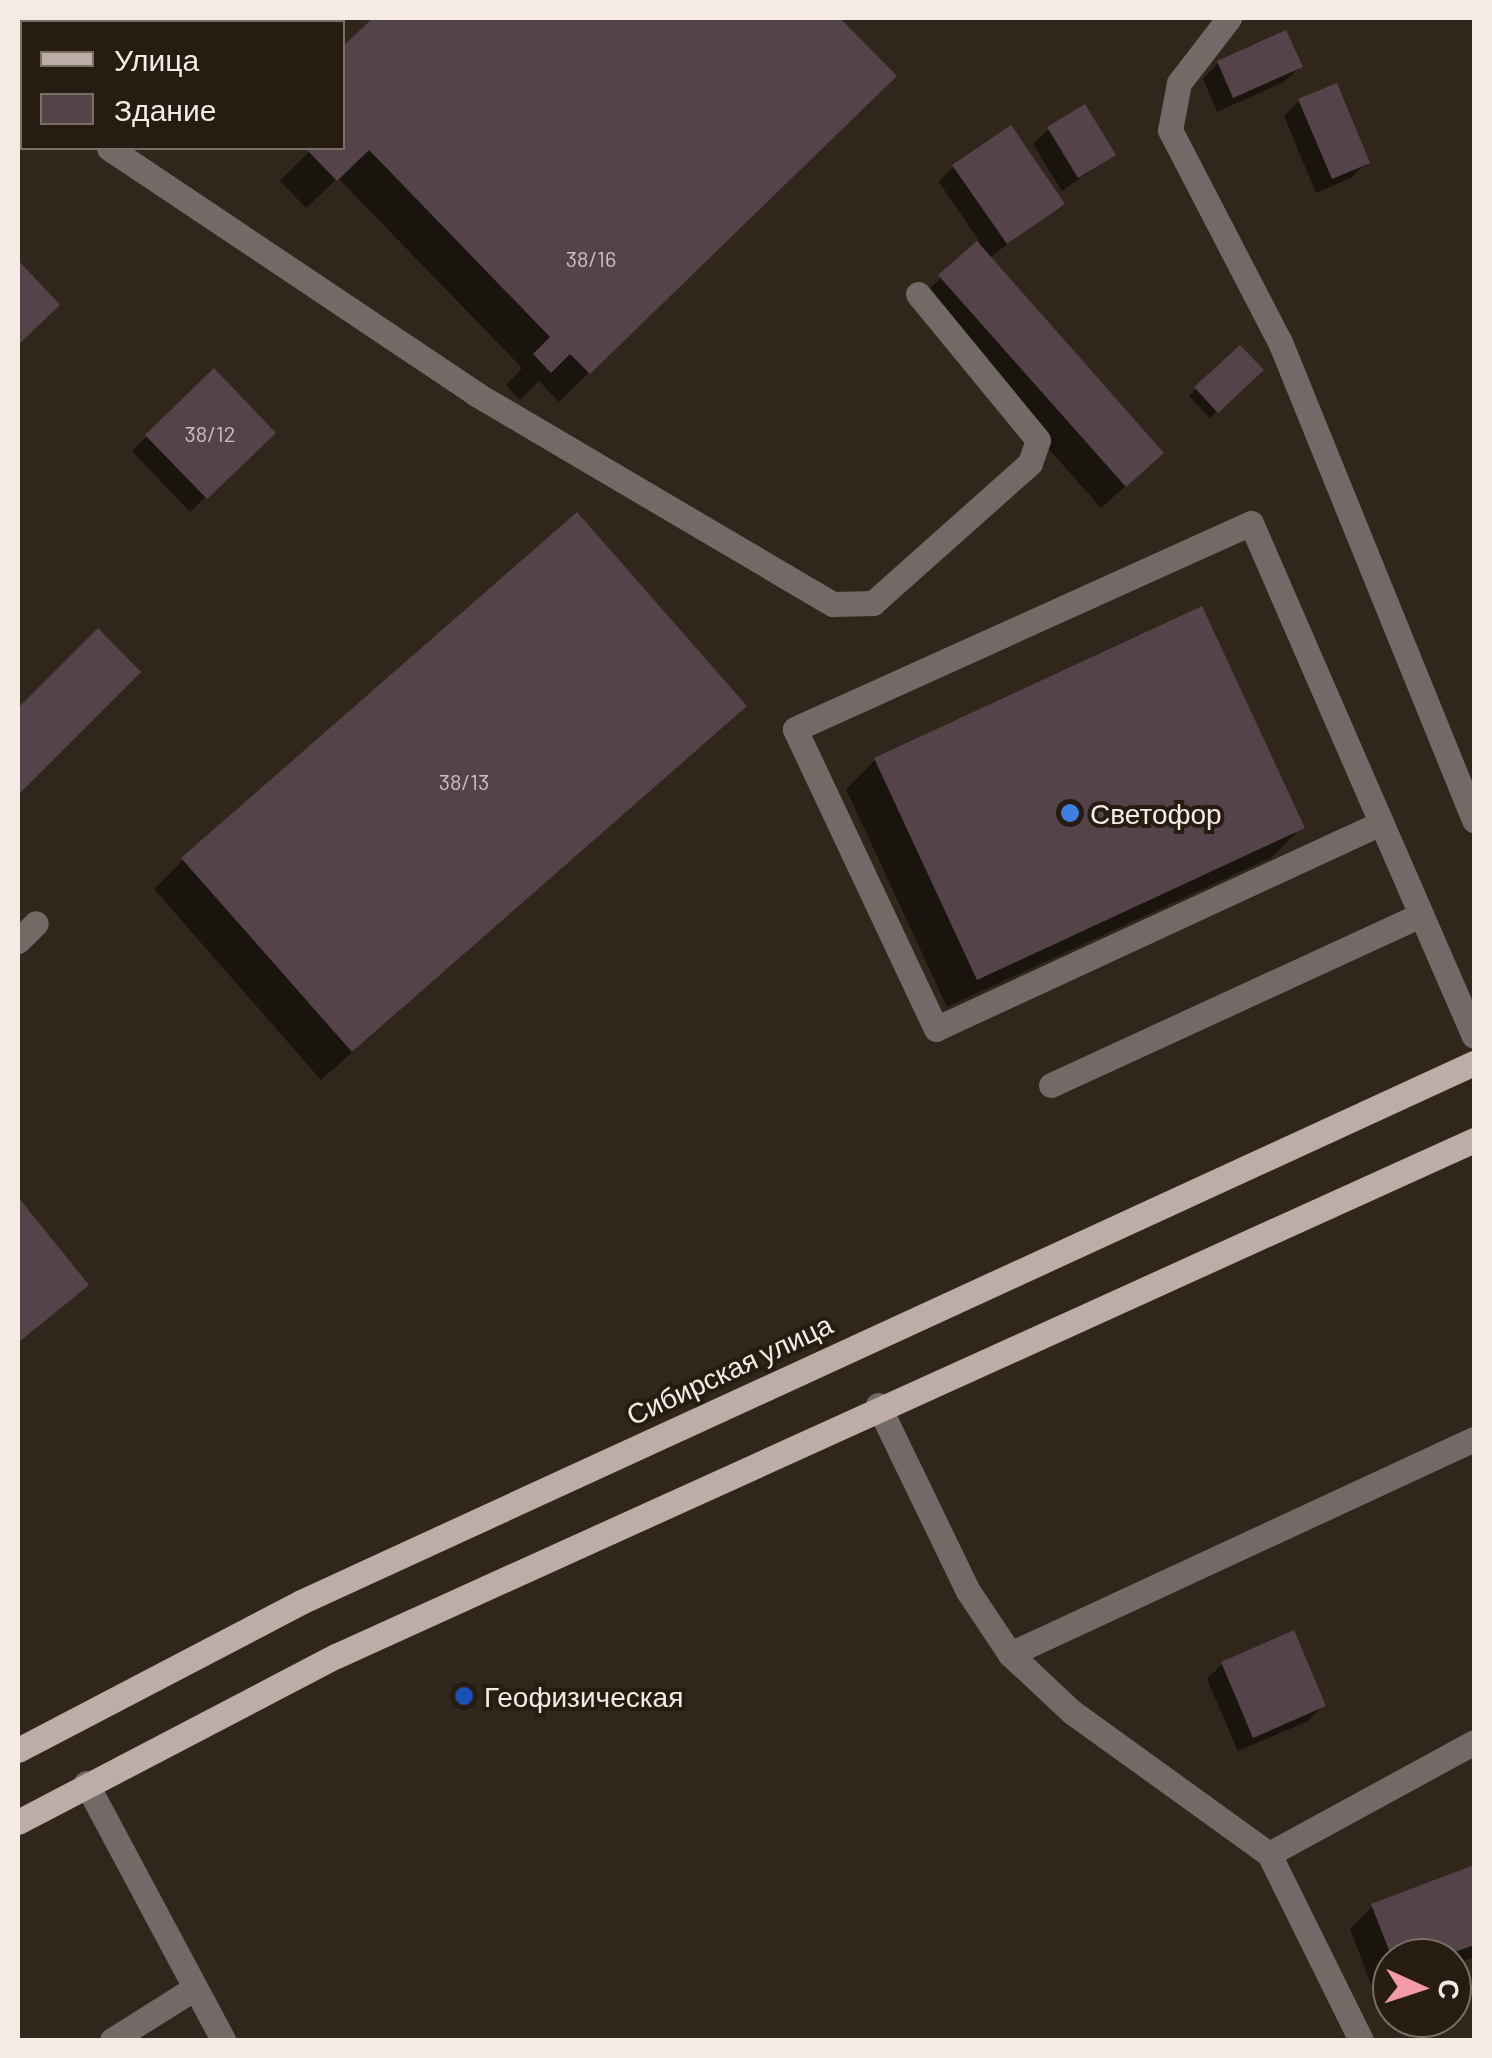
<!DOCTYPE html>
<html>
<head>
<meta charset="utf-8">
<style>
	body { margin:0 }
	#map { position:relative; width:1492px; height:2058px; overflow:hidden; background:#31261b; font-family:Barlow,sans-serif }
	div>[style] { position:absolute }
	.shadow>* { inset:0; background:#0007 }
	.building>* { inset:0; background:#544348 }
	.minor>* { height:25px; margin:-12.5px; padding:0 12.5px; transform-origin:12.5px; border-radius:12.5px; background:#726a67 }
	.major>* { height:25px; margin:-12.5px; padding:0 12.5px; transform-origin:12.5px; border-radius:12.5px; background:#bdada6 }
	.dots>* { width:28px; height:28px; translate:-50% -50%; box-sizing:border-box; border:5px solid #271c11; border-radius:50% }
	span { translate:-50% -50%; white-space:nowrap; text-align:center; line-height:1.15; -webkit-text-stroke:8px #271c11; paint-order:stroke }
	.number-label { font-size:22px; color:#cbc1bd }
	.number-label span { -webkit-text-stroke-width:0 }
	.poi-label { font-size:28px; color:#f3ebe4 }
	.left { translate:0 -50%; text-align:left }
	.street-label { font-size:28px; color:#f3ebe4 }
	.frame { position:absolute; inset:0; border:20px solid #f3ebe4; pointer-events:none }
	.legend { position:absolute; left:20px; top:20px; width:325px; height:130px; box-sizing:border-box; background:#271c11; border:2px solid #796f65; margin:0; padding:12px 18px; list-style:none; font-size:30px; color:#f3ebe4 }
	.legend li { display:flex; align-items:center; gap:20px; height:50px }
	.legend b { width:50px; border:2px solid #796f65 }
	.north { position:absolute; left:1372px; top:1938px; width:100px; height:100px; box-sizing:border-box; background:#271c11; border:2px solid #796f65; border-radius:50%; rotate:93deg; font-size:28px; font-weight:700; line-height:40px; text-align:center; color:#f3ebe4 }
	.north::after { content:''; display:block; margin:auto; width:35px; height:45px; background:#f39aa8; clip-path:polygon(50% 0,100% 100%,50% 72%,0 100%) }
</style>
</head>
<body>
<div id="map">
	<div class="shadow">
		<div style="clip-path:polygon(105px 18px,224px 18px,100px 22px)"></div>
		<div style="clip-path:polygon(377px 18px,837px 18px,893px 76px,559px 402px,539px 381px,520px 400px,506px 385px,522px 368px,338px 178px,306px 208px,280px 181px,313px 148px,342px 148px,342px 51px)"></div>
		<div style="clip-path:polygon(1218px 63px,1300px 67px,1284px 82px,1217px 112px,1203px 79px)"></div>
		<div style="clip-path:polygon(1299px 101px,1367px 162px,1351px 178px,1316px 193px,1284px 116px)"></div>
		<div style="clip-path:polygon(1049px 129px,1113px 155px,1062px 191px,1033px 144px)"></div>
		<div style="clip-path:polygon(954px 166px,1062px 204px,989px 258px,1138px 475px,1101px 508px,917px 300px,980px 242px,939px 182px)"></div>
		<div style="clip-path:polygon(1240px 348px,1260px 370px,1210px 418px,1189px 396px)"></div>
		<div style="clip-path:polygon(214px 372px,272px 433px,190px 512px,132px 451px)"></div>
		<div style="clip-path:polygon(743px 706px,321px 1080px,154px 889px,183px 860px)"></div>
		<div style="clip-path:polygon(875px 760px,1302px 827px,1272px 857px,947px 1007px,846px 789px)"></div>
		<div style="clip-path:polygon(18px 1201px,85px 1285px,18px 1344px)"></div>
		<div style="clip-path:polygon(1222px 1664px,1323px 1705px,1308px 1721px,1238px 1751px,1207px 1679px)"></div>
		<div style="clip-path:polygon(1474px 1867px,1474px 1957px,1452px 1966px,1452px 1958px,1392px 1958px,1392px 1988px,1375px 1995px,1350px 1929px,1373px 1906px)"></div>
	</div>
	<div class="building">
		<div style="clip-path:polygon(101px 18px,226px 18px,96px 22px)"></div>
		<div style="clip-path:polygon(373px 18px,840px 18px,897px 76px,590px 374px,570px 354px,551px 373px,533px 354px,550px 337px,369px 150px,337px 181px,307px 150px,342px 148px,342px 47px)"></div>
		<div style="clip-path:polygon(1286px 30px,1303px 67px,1233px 98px,1217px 61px)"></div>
		<div style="clip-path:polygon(1337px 83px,1370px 163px,1332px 179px,1298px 99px)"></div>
		<div style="clip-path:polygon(1085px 104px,1116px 155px,1078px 178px,1047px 127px)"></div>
		<div style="clip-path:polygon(1011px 125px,1065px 204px,1007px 244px,952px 165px)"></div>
		<div style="clip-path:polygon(977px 241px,1164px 453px,1126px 487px,938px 275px)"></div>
		<div style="clip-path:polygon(18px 260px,60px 305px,18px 345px)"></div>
		<div style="clip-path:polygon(1240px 345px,1264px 370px,1218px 413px,1194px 387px)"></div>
		<div style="clip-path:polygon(214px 368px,276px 433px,207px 499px,145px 435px)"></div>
		<div style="clip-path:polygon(577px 512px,747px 706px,352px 1052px,181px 858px)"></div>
		<div style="clip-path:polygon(1202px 606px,1305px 828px,977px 980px,874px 758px)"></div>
		<div style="clip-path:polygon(98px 628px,141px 672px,18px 795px,18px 708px)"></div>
		<div style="clip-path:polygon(18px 1197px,89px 1285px,18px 1343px)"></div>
		<div style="clip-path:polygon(1294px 1630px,1326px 1706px,1253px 1738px,1221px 1662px)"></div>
		<div style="clip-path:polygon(1474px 1865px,1474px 1945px,1439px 1958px,1392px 1958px,1371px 1904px)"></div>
	</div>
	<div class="minor">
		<div style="left:1229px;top:18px;width:82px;rotate:127.6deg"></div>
		<div style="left:1179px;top:83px;width:48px;rotate:100.8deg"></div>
		<div style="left:1170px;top:130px;width:239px;rotate:62.6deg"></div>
		<div style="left:1280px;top:342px;width:516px;rotate:67.91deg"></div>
		<div style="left:18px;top:86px;width:6px;rotate:45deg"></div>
		<div style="left:109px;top:148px;width:442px;rotate:33.8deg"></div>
		<div style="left:476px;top:394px;width:414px;rotate:30.5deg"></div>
		<div style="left:833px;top:604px;width:40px;rotate:-1.4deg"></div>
		<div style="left:873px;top:603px;width:210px;rotate:-41.7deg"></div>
		<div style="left:1030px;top:463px;width:24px;rotate:-71deg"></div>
		<div style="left:1038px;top:440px;width:189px;rotate:-129.4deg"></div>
		<div style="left:1381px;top:823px;width:490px;rotate:155.2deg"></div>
		<div style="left:936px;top:1029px;width:331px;rotate:-115.2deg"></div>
		<div style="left:795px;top:729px;width:500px;rotate:-24.31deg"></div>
		<div style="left:1251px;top:523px;width:559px;rotate:66.51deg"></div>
		<div style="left:18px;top:941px;width:25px;rotate:-45deg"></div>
		<div style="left:1051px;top:1085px;width:407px;rotate:-24.7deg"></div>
		<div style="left:878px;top:1405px;width:207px;rotate:64.2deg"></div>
		<div style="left:968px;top:1591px;width:76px;rotate:56.3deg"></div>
		<div style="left:1010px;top:1654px;width:85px;rotate:43.1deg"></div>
		<div style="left:1072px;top:1712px;width:243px;rotate:35.8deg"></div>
		<div style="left:1269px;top:1854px;width:208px;rotate:63.7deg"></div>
		<div style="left:1010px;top:1654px;width:511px;rotate:-24.86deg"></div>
		<div style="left:86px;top:1783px;width:291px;rotate:61.9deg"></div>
		<div style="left:1269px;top:1854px;width:234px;rotate:-28.6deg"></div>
		<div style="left:112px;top:2040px;width:98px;rotate:-32.1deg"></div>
	</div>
	<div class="major">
		<div style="left:18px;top:1750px;width:319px;rotate:-27.6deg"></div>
		<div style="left:301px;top:1602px;width:1291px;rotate:-24.68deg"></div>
		<div style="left:18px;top:1822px;width:359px;rotate:-27.6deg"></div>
		<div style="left:336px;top:1656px;width:1250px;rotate:-24.39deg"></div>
	</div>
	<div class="dots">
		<div style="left:1070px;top:813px;background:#3f7fe0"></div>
		<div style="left:464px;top:1696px;background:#1a4fb4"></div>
	</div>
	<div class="number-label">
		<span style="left:591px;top:259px">38/16</span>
		<span style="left:210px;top:434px">38/12</span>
		<span style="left:464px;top:782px">38/13</span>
	</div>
	<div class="poi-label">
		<span class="left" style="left:1090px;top:813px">Светофор</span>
		<span class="left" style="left:484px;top:1696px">Геофизическая</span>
	</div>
	<div class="street-label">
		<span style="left:729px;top:1369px;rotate:-25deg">Сибирская улица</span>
	</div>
	<div class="frame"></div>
	<ul class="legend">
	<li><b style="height:12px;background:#bdada6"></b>Улица</li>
	<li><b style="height:28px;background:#544348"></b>Здание</li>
	</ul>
	<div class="north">С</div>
</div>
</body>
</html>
